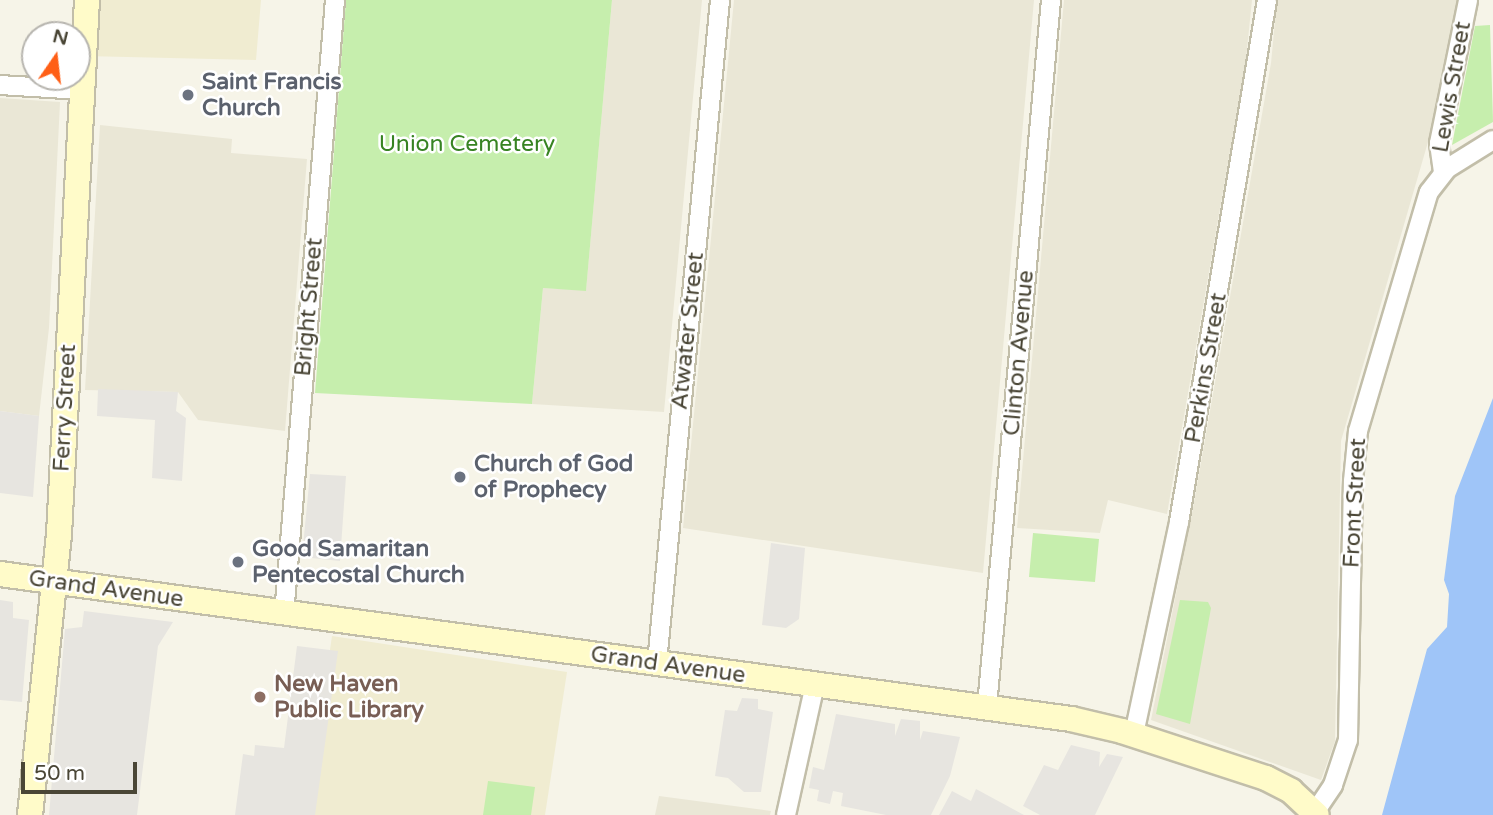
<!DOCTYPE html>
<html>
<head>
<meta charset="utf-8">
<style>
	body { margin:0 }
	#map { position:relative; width:1493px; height:815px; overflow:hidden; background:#f6f4e8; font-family:"Varela Round",sans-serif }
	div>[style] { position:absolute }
	.residential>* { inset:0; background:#eae7d6 }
	.education>* { inset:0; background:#f0ecd1 }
	.green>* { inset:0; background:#c6eead }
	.parking>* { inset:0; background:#e7e5e0 }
	.water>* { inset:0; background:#9fc5f8 }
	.roads { filter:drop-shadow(2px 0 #c2bea9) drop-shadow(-2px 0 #c2bea9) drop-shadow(0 2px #c2bea9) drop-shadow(0 -2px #c2bea9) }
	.street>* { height:18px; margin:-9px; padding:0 9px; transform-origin:9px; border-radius:9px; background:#fff }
	.secondary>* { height:24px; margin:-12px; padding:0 12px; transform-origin:12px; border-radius:12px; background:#fffbc9 }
	.dots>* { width:19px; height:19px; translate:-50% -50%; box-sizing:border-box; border:4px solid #fff; border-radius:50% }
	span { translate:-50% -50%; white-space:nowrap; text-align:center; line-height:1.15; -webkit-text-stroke:5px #fff; paint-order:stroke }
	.worship-label { font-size:23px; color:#5b616d; font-weight:700 }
	.left { translate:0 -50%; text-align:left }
	.street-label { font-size:23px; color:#4a4636 }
	.park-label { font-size:23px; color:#378322 }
	.education-label { font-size:23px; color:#785e54; font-weight:700 }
	.north { position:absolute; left:21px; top:21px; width:70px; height:70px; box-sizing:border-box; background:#fff; border:2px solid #b7b5af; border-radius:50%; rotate:14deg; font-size:19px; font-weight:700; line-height:28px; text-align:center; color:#4a4636 }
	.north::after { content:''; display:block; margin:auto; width:24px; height:32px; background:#ff5f16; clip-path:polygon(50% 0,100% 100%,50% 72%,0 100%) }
	.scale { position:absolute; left:21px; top:762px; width:116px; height:32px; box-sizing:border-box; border:4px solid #4a4636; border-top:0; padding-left:9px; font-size:21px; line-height:24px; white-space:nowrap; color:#4a4636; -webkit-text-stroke:5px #fff; paint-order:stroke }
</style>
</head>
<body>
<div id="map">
	<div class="residential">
		<div style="clip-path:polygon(612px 0,702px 0,664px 412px,532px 404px,543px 288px,586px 290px)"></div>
		<div style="clip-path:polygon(734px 0,1034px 0,983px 573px,683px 528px)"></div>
		<div style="clip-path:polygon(1064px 0,1252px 0,1246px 59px,1167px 514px,1108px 500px,1100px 533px,1017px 528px)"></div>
		<div style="clip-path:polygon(1277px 0,1458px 0,1428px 142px,1341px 441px,1335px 741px,1321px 780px,1151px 720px,1193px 508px,1271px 63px)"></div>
		<div style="clip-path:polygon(0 98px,60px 102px,49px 328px,39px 416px,0 411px)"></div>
		<div style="clip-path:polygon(100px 125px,232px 139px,231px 153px,307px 159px,285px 431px,198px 420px,178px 392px,85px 390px)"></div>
		<div style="clip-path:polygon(659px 796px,771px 811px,770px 815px,655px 815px)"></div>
	</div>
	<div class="education">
		<div style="clip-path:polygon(87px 0,261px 0,256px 60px,84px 56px)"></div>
		<div style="clip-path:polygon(332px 636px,567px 672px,545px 815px,306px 815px)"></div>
	</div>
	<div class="green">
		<div style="clip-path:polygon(346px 0,612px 0,586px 291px,543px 288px,532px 404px,315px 393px)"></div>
		<div style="clip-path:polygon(1490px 25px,1493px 122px,1452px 145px,1475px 26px)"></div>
		<div style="clip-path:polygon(1033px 533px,1099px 539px,1095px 582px,1029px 577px)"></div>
		<div style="clip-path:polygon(1180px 600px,1208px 602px,1211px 608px,1190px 724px,1156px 714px)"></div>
		<div style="clip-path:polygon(488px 781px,535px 787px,531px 815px,483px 815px)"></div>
	</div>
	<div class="parking">
		<div style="clip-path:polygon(98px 389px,178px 392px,176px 411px,186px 418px,182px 481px,152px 478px,155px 420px,97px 416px)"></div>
		<div style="clip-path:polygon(0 411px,39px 416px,33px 497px,0 493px)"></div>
		<div style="clip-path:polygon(310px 474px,346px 476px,340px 561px,302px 557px)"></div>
		<div style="clip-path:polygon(771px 543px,805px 548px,799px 619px,786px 628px,762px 625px)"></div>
		<div style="clip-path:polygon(0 600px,13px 602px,13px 618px,29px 620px,22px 702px,0 700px)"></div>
		<div style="clip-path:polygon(84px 611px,173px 622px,158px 646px,137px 815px,49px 815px,65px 629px,82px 627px)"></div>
		<div style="clip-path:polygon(297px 646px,338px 651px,315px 815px,235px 815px,243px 754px,254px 756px,255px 745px,284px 748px)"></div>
		<div style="clip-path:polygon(742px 698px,758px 699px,758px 709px,773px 712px,761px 792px,744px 792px,728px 778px,715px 776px,725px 710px,737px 711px)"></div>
		<div style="clip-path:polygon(836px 714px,895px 724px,895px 736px,901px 719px,920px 721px,920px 740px,923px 731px,960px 737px,950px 776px,931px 815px,886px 815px,841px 806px,843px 793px,833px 791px,830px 804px,817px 801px,819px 790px,809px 788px,813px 767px,824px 770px)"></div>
		<div style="clip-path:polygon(1071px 745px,1100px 752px,1099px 767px,1107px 754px,1123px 757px,1095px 815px,1040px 815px,1023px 806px,1044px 765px,1058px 770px)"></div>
		<div style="clip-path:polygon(976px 789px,1024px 815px,939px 815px,952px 791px,971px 801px)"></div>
	</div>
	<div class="water">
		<div style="clip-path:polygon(1493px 398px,1493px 815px,1382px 815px,1427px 649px,1447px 627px,1449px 594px,1444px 580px,1455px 496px)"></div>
	</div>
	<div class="roads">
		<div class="street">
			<div style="left:0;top:85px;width:81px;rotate:3.5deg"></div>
			<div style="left:1443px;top:172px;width:29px;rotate:-98deg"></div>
			<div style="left:1439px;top:143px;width:146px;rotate:-78.5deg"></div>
			<div style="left:284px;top:615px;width:617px;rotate:-85.26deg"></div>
			<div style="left:657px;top:663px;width:666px;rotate:-84.57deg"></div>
			<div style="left:987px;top:706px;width:709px;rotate:-84.82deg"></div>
			<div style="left:1134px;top:734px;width:217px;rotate:-78deg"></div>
			<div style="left:1179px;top:522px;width:529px;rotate:-80.43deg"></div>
			<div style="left:786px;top:815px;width:134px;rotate:-77.5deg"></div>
			<div style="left:1313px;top:815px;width:36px;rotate:-56deg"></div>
			<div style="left:1333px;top:785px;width:47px;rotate:-71.6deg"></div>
			<div style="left:1348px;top:740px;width:259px;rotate:-88.9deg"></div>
			<div style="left:1353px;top:481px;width:50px;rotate:-84.3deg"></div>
			<div style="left:1358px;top:431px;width:249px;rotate:-73.5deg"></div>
			<div style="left:1429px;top:192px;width:31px;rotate:-52deg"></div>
			<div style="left:1448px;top:168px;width:53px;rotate:-31.9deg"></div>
		</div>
		<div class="secondary">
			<div style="left:0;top:574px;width:1081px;rotate:7.71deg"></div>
			<div style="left:1071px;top:719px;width:52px;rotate:13.2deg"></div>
			<div style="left:1122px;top:731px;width:151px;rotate:18.1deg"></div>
			<div style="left:1266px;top:778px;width:28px;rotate:27deg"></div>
			<div style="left:1291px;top:791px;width:35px;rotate:43deg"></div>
			<div style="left:30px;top:815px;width:282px;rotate:-84.1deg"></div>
			<div style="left:59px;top:534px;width:535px;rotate:-87deg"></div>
		</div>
	</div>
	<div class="dots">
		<div style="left:188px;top:95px;background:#6b7280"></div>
		<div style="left:460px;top:477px;background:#6b7280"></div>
		<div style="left:238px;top:562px;background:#6b7280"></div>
		<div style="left:260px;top:697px;background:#8d6e63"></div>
	</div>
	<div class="worship-label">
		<span class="left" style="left:202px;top:95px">Saint Francis<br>Church</span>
		<span class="left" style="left:474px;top:477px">Church of God<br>of Prophecy</span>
		<span class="left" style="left:252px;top:562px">Good Samaritan<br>Pentecostal Church</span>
	</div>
	<div class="street-label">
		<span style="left:1452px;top:87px;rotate:-80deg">Lewis Street</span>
		<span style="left:309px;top:307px;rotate:-85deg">Bright Street</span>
		<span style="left:688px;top:331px;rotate:-84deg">Atwater Street</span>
		<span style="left:1019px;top:353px;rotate:-85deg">Clinton Avenue</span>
		<span style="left:1206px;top:368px;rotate:-80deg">Perkins Street</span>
		<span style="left:65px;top:408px;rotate:-87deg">Ferry Street</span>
		<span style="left:1355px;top:503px;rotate:-87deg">Front Street</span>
		<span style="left:106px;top:589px;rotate:8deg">Grand Avenue</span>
		<span style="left:668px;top:665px;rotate:8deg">Grand Avenue</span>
	</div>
	<div class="park-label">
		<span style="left:467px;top:144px">Union Cemetery</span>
	</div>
	<div class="education-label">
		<span class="left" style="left:274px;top:697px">New Haven<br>Public Library</span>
	</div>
	<div class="north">N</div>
	<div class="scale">50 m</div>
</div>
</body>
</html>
